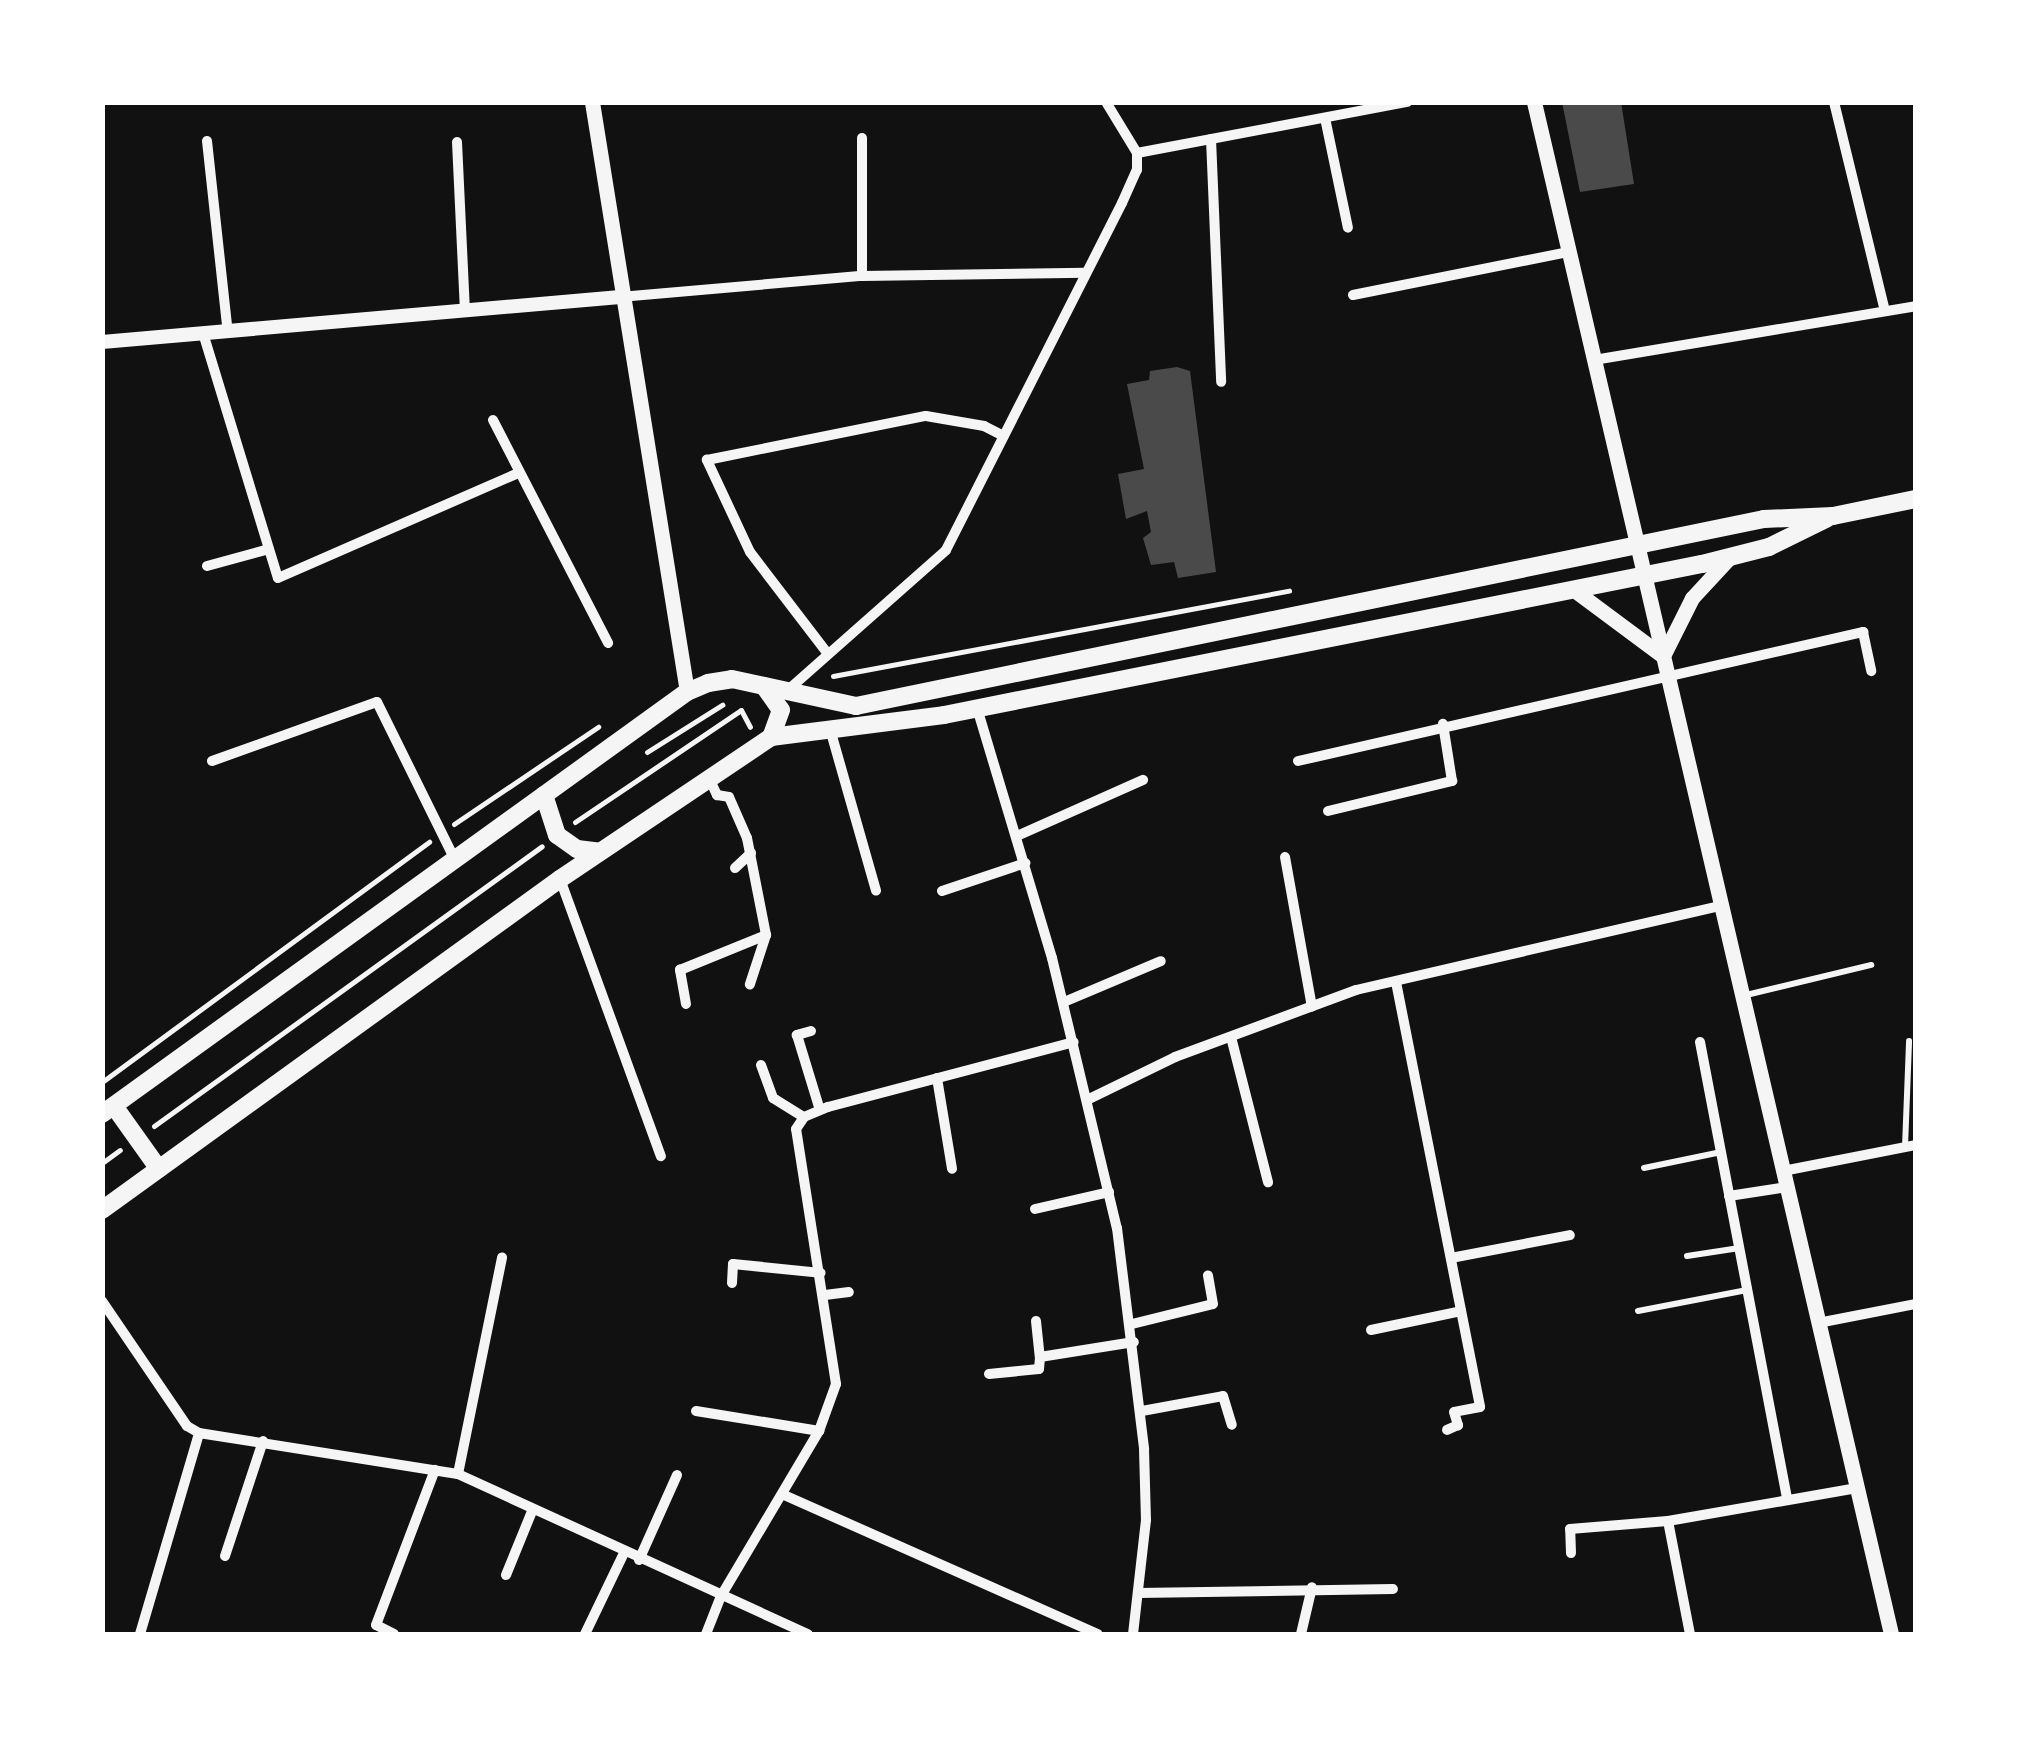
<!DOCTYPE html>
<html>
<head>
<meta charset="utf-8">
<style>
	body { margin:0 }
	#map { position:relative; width:2018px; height:1737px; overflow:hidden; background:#111; font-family:Figtree,sans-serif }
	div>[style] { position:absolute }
	.building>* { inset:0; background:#4a4a4a }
	.path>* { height:5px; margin:-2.5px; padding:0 2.5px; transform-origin:2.5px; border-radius:2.5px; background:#f5f5f5 }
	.service>* { height:6px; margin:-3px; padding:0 3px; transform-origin:3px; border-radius:3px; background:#f5f5f5 }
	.minor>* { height:10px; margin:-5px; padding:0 5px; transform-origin:5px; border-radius:5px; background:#f5f5f5 }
	.tertiary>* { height:14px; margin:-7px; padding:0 7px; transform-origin:7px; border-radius:7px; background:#f5f5f5 }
	.secondary>* { height:15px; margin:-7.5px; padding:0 7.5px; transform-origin:7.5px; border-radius:7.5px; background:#f5f5f5 }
	.primary>* { height:18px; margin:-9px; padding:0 9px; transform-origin:9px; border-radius:9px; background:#f5f5f5 }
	span { translate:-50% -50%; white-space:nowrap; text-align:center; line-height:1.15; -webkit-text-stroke:9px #fff; paint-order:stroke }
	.frame { position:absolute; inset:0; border:105px solid #fff; pointer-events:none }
</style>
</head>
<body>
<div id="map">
	<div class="building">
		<div style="clip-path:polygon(1562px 102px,1621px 102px,1634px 184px,1580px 192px)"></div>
		<div style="clip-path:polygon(1177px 367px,1190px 371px,1216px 572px,1178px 578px,1174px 562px,1151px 565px,1143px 538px,1151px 532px,1147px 511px,1126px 519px,1118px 474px,1144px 469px,1127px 384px,1149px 380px,1150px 371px)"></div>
	</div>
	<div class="path">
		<div style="left:833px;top:676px;width:464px;rotate:-10.6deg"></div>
		<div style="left:647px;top:752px;width:89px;rotate:-32.1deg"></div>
		<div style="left:575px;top:822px;width:200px;rotate:-34deg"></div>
		<div style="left:741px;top:710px;width:19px;rotate:62deg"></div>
		<div style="left:454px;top:824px;width:174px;rotate:-34deg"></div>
		<div style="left:102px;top:1082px;width:406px;rotate:-36.3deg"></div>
		<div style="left:154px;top:1126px;width:478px;rotate:-35.8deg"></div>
		<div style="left:102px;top:1163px;width:22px;rotate:-36deg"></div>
	</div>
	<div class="service">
		<div style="left:1742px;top:996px;width:133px;rotate:-13.5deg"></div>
		<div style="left:1905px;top:1147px;width:106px;rotate:-87.8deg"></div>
		<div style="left:1644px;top:1168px;width:79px;rotate:-11.7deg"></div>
		<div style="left:1687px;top:1256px;width:53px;rotate:-8.7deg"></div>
		<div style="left:1638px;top:1311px;width:111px;rotate:-10.9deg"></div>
	</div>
	<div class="minor">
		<div style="left:1106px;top:102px;width:60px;rotate:58.7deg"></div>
		<div style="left:1834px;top:102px;width:215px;rotate:76.3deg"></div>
		<div style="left:1325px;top:118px;width:112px;rotate:78.2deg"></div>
		<div style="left:862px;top:138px;width:138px;rotate:90deg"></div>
		<div style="left:1211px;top:139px;width:243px;rotate:87.6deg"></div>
		<div style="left:207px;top:141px;width:193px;rotate:83.8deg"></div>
		<div style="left:457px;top:142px;width:170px;rotate:87.3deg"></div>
		<div style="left:1353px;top:295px;width:220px;rotate:-11.3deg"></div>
		<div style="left:620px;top:297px;width:243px;rotate:-5deg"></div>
		<div style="left:862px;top:276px;width:224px;rotate:-0.8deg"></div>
		<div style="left:203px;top:333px;width:256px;rotate:73deg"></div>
		<div style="left:278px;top:578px;width:262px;rotate:-23.6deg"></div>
		<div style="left:1594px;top:360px;width:326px;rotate:-9.5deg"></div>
		<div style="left:493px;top:420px;width:251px;rotate:62.7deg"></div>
		<div style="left:207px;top:566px;width:64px;rotate:-15.3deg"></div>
		<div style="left:828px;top:654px;width:128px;rotate:-127.4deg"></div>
		<div style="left:750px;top:552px;width:102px;rotate:-115.1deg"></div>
		<div style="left:707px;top:460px;width:223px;rotate:-11.4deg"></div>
		<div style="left:926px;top:416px;width:59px;rotate:9.8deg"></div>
		<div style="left:984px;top:426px;width:22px;rotate:27deg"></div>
		<div style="left:788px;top:690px;width:211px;rotate:-41.5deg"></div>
		<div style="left:946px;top:550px;width:389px;rotate:-63.1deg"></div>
		<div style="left:1122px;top:203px;width:36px;rotate:-66deg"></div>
		<div style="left:1137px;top:170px;width:17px;rotate:-90deg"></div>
		<div style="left:1137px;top:153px;width:275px;rotate:-10.7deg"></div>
		<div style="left:977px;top:708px;width:261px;rotate:73.3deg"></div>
		<div style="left:1052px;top:958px;width:278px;rotate:76.5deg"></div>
		<div style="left:1117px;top:1228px;width:223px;rotate:83deg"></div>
		<div style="left:1144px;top:1449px;width:71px;rotate:88.4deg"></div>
		<div style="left:1146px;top:1520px;width:115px;rotate:96.5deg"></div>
		<div style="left:830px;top:729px;width:168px;rotate:74.1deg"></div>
		<div style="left:212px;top:761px;width:175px;rotate:-19.7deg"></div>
		<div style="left:377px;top:702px;width:176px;rotate:63.7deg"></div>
		<div style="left:1298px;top:761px;width:580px;rotate:-12.86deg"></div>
		<div style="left:1863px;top:632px;width:40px;rotate:78deg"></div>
		<div style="left:709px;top:778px;width:19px;rotate:65deg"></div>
		<div style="left:717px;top:795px;width:12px;rotate:9deg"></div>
		<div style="left:729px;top:797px;width:45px;rotate:66.3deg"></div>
		<div style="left:747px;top:838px;width:99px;rotate:78.9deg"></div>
		<div style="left:1328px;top:811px;width:128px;rotate:-13.6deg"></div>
		<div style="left:1452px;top:781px;width:58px;rotate:-99deg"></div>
		<div style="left:1017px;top:836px;width:138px;rotate:-24deg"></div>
		<div style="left:1285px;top:857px;width:152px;rotate:79.8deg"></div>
		<div style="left:735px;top:868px;width:22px;rotate:-43deg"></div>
		<div style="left:560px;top:879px;width:295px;rotate:70deg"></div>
		<div style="left:942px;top:891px;width:88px;rotate:-18.6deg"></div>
		<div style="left:1396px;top:982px;width:433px;rotate:78.8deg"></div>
		<div style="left:1480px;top:1407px;width:26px;rotate:169deg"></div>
		<div style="left:1454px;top:1412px;width:14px;rotate:73deg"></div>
		<div style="left:1458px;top:1425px;width:12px;rotate:156deg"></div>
		<div style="left:1064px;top:1002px;width:105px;rotate:-22.9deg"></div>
		<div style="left:686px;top:1004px;width:35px;rotate:-100deg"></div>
		<div style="left:680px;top:970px;width:93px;rotate:-22.1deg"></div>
		<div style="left:766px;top:935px;width:52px;rotate:108.1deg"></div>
		<div style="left:811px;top:1031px;width:15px;rotate:164deg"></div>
		<div style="left:797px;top:1035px;width:78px;rotate:73deg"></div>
		<div style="left:1231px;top:1037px;width:150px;rotate:75.7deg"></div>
		<div style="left:1700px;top:1042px;width:466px;rotate:79.2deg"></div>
		<div style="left:761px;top:1065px;width:35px;rotate:70deg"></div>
		<div style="left:773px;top:1098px;width:36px;rotate:32deg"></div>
		<div style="left:937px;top:1078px;width:92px;rotate:80.6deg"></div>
		<div style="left:1089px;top:1099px;width:96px;rotate:-26deg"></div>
		<div style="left:1175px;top:1057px;width:193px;rotate:-20.3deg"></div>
		<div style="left:1356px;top:990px;width:375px;rotate:-13deg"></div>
		<div style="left:1783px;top:1171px;width:136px;rotate:-11.1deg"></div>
		<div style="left:1729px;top:1196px;width:59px;rotate:-8.8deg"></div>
		<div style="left:1035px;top:1209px;width:76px;rotate:-12.9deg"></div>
		<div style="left:1451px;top:1258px;width:121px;rotate:-10.9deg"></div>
		<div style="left:732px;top:1283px;width:19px;rotate:-87deg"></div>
		<div style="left:733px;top:1264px;width:88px;rotate:5.8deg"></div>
		<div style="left:825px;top:1295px;width:24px;rotate:-7deg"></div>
		<div style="left:102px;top:1301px;width:151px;rotate:55.8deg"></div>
		<div style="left:187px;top:1426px;width:14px;rotate:30deg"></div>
		<div style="left:199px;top:1433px;width:262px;rotate:9deg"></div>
		<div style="left:458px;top:1474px;width:385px;rotate:24.6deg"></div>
		<div style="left:1036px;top:1321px;width:36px;rotate:84deg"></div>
		<div style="left:1818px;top:1323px;width:100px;rotate:-11deg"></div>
		<div style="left:1132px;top:1324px;width:83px;rotate:-13.9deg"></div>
		<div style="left:1213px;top:1304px;width:29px;rotate:-100deg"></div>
		<div style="left:1371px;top:1330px;width:92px;rotate:-11.9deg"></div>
		<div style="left:989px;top:1374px;width:50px;rotate:-5.7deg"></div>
		<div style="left:1039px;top:1369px;width:12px;rotate:-85deg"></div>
		<div style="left:1040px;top:1357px;width:95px;rotate:-9.1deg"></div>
		<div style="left:696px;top:1411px;width:125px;rotate:9.2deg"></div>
		<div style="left:1142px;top:1411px;width:82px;rotate:-10.5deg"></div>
		<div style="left:1223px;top:1396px;width:30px;rotate:73deg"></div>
		<div style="left:458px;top:1474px;width:221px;rotate:-78.5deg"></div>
		<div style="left:784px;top:1495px;width:343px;rotate:23.9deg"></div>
		<div style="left:1668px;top:1521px;width:115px;rotate:79deg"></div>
		<div style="left:1571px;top:1553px;width:24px;rotate:-92deg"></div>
		<div style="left:1570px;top:1529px;width:98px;rotate:-4.7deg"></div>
		<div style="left:1668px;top:1521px;width:192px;rotate:-9.9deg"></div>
		<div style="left:225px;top:1556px;width:121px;rotate:-71.7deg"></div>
		<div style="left:639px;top:1560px;width:93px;rotate:-65.9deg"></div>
		<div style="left:506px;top:1575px;width:71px;rotate:-67.8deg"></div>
		<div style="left:1138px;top:1593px;width:255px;rotate:-0.9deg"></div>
		<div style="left:140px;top:1634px;width:209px;rotate:-73.6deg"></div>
		<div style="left:394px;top:1634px;width:20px;rotate:-153deg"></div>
		<div style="left:376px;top:1625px;width:166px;rotate:-69.2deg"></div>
		<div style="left:585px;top:1634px;width:90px;rotate:-64.3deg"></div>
		<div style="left:706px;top:1634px;width:41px;rotate:-68.5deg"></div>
		<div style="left:721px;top:1596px;width:192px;rotate:-59.3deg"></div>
		<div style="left:819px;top:1431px;width:50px;rotate:-70.1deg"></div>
		<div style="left:836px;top:1384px;width:258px;rotate:-98.9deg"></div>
		<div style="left:796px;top:1129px;width:14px;rotate:-56deg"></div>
		<div style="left:804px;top:1117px;width:26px;rotate:-23deg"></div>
		<div style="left:828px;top:1107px;width:254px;rotate:-14.8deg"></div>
		<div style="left:1301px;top:1634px;width:48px;rotate:-76.8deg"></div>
	</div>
	<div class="tertiary">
		<div style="left:102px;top:342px;width:520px;rotate:-4.96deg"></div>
	</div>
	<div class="secondary">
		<div style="left:592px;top:102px;width:598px;rotate:80.85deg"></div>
		<div style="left:1534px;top:102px;width:1573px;rotate:76.88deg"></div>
		<div style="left:1574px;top:590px;width:111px;rotate:36.6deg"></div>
		<div style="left:1663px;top:656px;width:65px;rotate:-63.4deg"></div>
		<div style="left:1692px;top:598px;width:53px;rotate:-47.3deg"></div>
	</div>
	<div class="primary">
		<div style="left:764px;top:686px;width:29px;rotate:55deg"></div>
		<div style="left:781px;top:710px;width:29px;rotate:110deg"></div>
		<div style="left:544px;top:795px;width:42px;rotate:72deg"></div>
		<div style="left:557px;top:835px;width:24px;rotate:35deg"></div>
		<div style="left:577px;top:849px;width:23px;rotate:7deg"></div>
		<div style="left:114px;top:1106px;width:77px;rotate:54.5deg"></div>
		<div style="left:102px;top:1114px;width:721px;rotate:-35.81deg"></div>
		<div style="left:687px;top:692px;width:23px;rotate:-23deg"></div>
		<div style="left:708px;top:683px;width:24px;rotate:-9deg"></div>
		<div style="left:732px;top:679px;width:127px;rotate:12.3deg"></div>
		<div style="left:856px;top:706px;width:927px;rotate:-11.64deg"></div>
		<div style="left:1764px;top:519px;width:69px;rotate:-2.5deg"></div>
		<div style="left:1833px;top:516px;width:85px;rotate:-11.6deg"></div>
		<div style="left:102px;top:1210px;width:565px;rotate:-35.86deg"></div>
		<div style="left:560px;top:879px;width:254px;rotate:-33.9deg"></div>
		<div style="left:771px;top:737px;width:174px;rotate:-7.2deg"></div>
		<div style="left:944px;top:715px;width:773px;rotate:-11.27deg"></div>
		<div style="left:1702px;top:564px;width:69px;rotate:-14.2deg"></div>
		<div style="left:1769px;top:547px;width:64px;rotate:-26.2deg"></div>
	</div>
	<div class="frame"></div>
</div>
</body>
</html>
